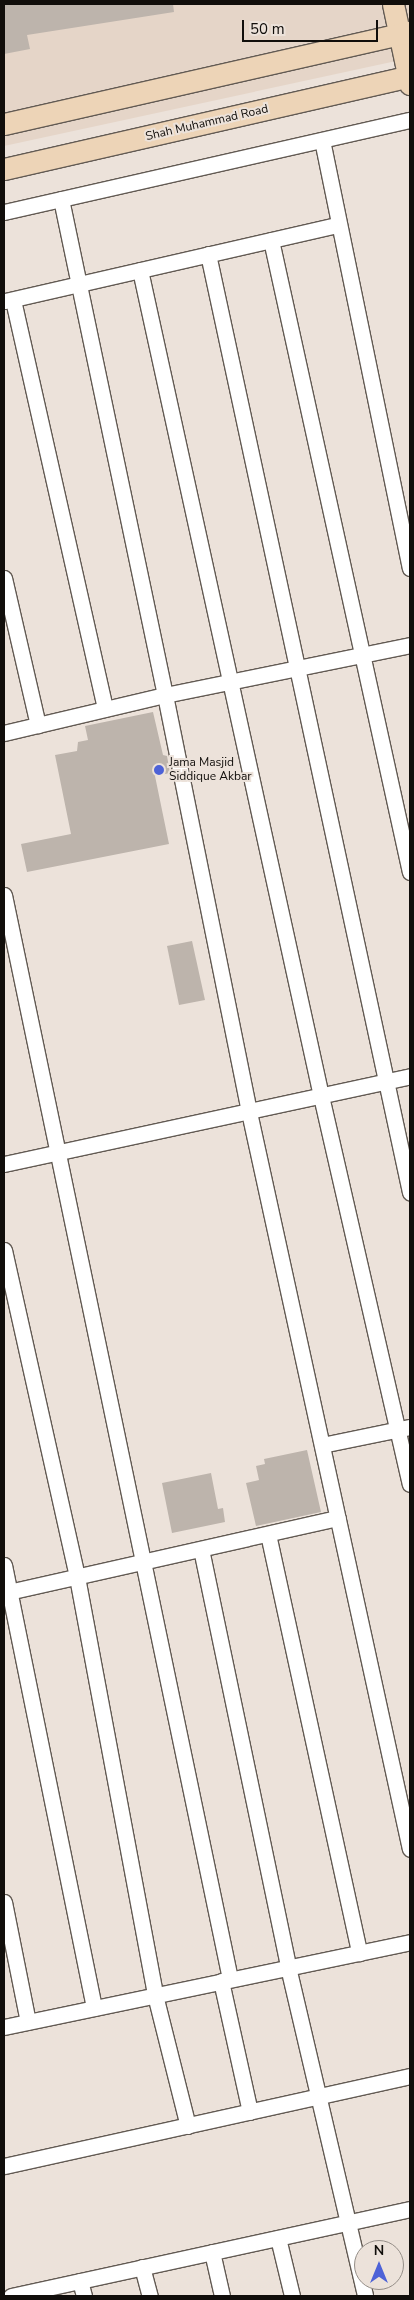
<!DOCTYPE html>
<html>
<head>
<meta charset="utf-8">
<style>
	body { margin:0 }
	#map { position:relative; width:414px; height:2300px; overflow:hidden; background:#ece2da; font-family:"Nunito Sans",sans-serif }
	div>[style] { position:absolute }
	.built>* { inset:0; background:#e5d5c8 }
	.building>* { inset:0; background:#bdb4ac }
	.roads { filter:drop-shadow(1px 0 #625a53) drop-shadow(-1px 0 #625a53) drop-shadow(0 1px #625a53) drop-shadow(0 -1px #625a53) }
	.street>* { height:15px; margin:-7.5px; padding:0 7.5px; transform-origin:7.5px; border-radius:7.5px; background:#fff }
	.secondary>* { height:21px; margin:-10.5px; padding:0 10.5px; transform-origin:10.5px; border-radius:10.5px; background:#edd4b7 }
	.dots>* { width:14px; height:14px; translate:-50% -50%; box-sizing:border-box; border:2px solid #ece2da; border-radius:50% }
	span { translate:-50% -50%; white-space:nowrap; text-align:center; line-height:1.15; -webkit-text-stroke:4px #ece2da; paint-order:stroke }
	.street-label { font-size:12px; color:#110e0b }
	.poi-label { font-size:12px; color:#110e0b }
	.left { translate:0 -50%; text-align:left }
	.frame { position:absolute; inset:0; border:5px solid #110e0b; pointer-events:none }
	.north { position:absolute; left:354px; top:2240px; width:50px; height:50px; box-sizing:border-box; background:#ece2da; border:1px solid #948d87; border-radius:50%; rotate:0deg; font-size:14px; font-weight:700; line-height:20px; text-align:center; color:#110e0b }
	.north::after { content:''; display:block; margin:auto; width:18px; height:22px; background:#4d62d7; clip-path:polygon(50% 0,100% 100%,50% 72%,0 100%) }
	.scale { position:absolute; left:242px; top:20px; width:136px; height:22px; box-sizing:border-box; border:2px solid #110e0b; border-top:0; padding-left:6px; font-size:15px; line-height:18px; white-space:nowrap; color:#110e0b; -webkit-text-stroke:4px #ece2da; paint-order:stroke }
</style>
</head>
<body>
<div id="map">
	<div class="built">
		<div style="clip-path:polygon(4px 4px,410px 4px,410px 58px,4px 146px)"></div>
	</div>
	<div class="building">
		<div style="clip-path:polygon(4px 4px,173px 4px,174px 12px,27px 35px,30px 49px,4px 54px)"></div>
		<div style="clip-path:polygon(153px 712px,163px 755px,167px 756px,170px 773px,155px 776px,169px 844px,27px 872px,21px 844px,71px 834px,55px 755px,77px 751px,78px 742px,88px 740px,85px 726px)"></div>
		<div style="clip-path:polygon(192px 941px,205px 1000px,179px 1005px,167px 946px)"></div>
		<div style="clip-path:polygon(307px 1450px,321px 1512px,256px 1526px,246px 1483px,259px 1480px,256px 1466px,265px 1464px,264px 1459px)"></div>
		<div style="clip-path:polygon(211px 1473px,218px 1509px,223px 1508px,225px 1522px,172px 1533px,162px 1483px)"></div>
	</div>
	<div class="roads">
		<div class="street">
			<div style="left:322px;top:140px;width:437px;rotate:78.4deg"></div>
			<div style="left:61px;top:199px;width:507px;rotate:78.16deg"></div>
			<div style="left:165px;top:695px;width:425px;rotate:78.6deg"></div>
			<div style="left:249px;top:1112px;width:754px;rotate:77.68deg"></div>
			<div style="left:4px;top:212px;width:416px;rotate:-12.8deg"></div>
			<div style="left:271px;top:240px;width:647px;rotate:77.6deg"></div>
			<div style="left:208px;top:254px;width:960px;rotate:77.85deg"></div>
			<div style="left:140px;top:270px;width:846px;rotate:77.64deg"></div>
			<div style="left:321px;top:1096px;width:398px;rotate:77.1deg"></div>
			<div style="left:13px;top:300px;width:419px;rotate:77.3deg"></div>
			<div style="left:5px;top:301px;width:342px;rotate:-12.9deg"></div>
			<div style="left:4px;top:578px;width:151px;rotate:77deg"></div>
			<div style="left:4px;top:733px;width:165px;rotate:-13.3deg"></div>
			<div style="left:165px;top:695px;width:250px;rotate:-11.5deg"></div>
			<div style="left:4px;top:895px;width:1107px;rotate:78.22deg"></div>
			<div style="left:4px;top:1164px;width:415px;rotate:-12.2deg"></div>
			<div style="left:4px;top:1250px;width:335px;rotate:77.4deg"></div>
			<div style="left:77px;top:1577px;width:425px;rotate:79.4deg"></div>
			<div style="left:155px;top:1995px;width:135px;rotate:75.9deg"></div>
			<div style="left:322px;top:1445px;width:90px;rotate:-11.6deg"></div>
			<div style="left:268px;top:1534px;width:429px;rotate:77.7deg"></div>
			<div style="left:201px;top:1549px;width:427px;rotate:78.2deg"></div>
			<div style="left:288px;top:1967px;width:338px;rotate:76.8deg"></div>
			<div style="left:4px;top:1565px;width:452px;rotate:78.5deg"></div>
			<div style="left:4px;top:1593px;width:342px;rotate:-12.7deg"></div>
			<div style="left:4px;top:1902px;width:122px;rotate:78.7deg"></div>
			<div style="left:221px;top:1981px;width:134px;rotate:77.5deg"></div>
			<div style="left:4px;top:2027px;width:415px;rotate:-11.8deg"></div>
			<div style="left:4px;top:2166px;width:416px;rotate:-12.5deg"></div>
			<div style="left:278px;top:2238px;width:60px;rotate:76.4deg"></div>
			<div style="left:212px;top:2252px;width:45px;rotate:77.2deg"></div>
			<div style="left:142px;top:2267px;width:30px;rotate:75deg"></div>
			<div style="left:80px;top:2281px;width:16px;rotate:75deg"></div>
			<div style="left:11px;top:2296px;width:408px;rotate:-12.3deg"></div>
		</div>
		<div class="secondary">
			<div style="left:393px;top:4px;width:82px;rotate:78deg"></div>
			<div style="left:4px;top:124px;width:416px;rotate:-12.8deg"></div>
			<div style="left:4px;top:169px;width:417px;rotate:-12.9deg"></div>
		</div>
	</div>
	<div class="dots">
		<div style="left:159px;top:770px;background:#4d62d7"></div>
	</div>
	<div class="street-label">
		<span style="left:207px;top:123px;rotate:-13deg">Shah Muhammad Road</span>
	</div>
	<div class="poi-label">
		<span class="left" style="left:169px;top:770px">Jama Masjid<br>Siddique Akbar</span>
	</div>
	<div class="frame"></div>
	<div class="north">N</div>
	<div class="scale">50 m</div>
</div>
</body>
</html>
